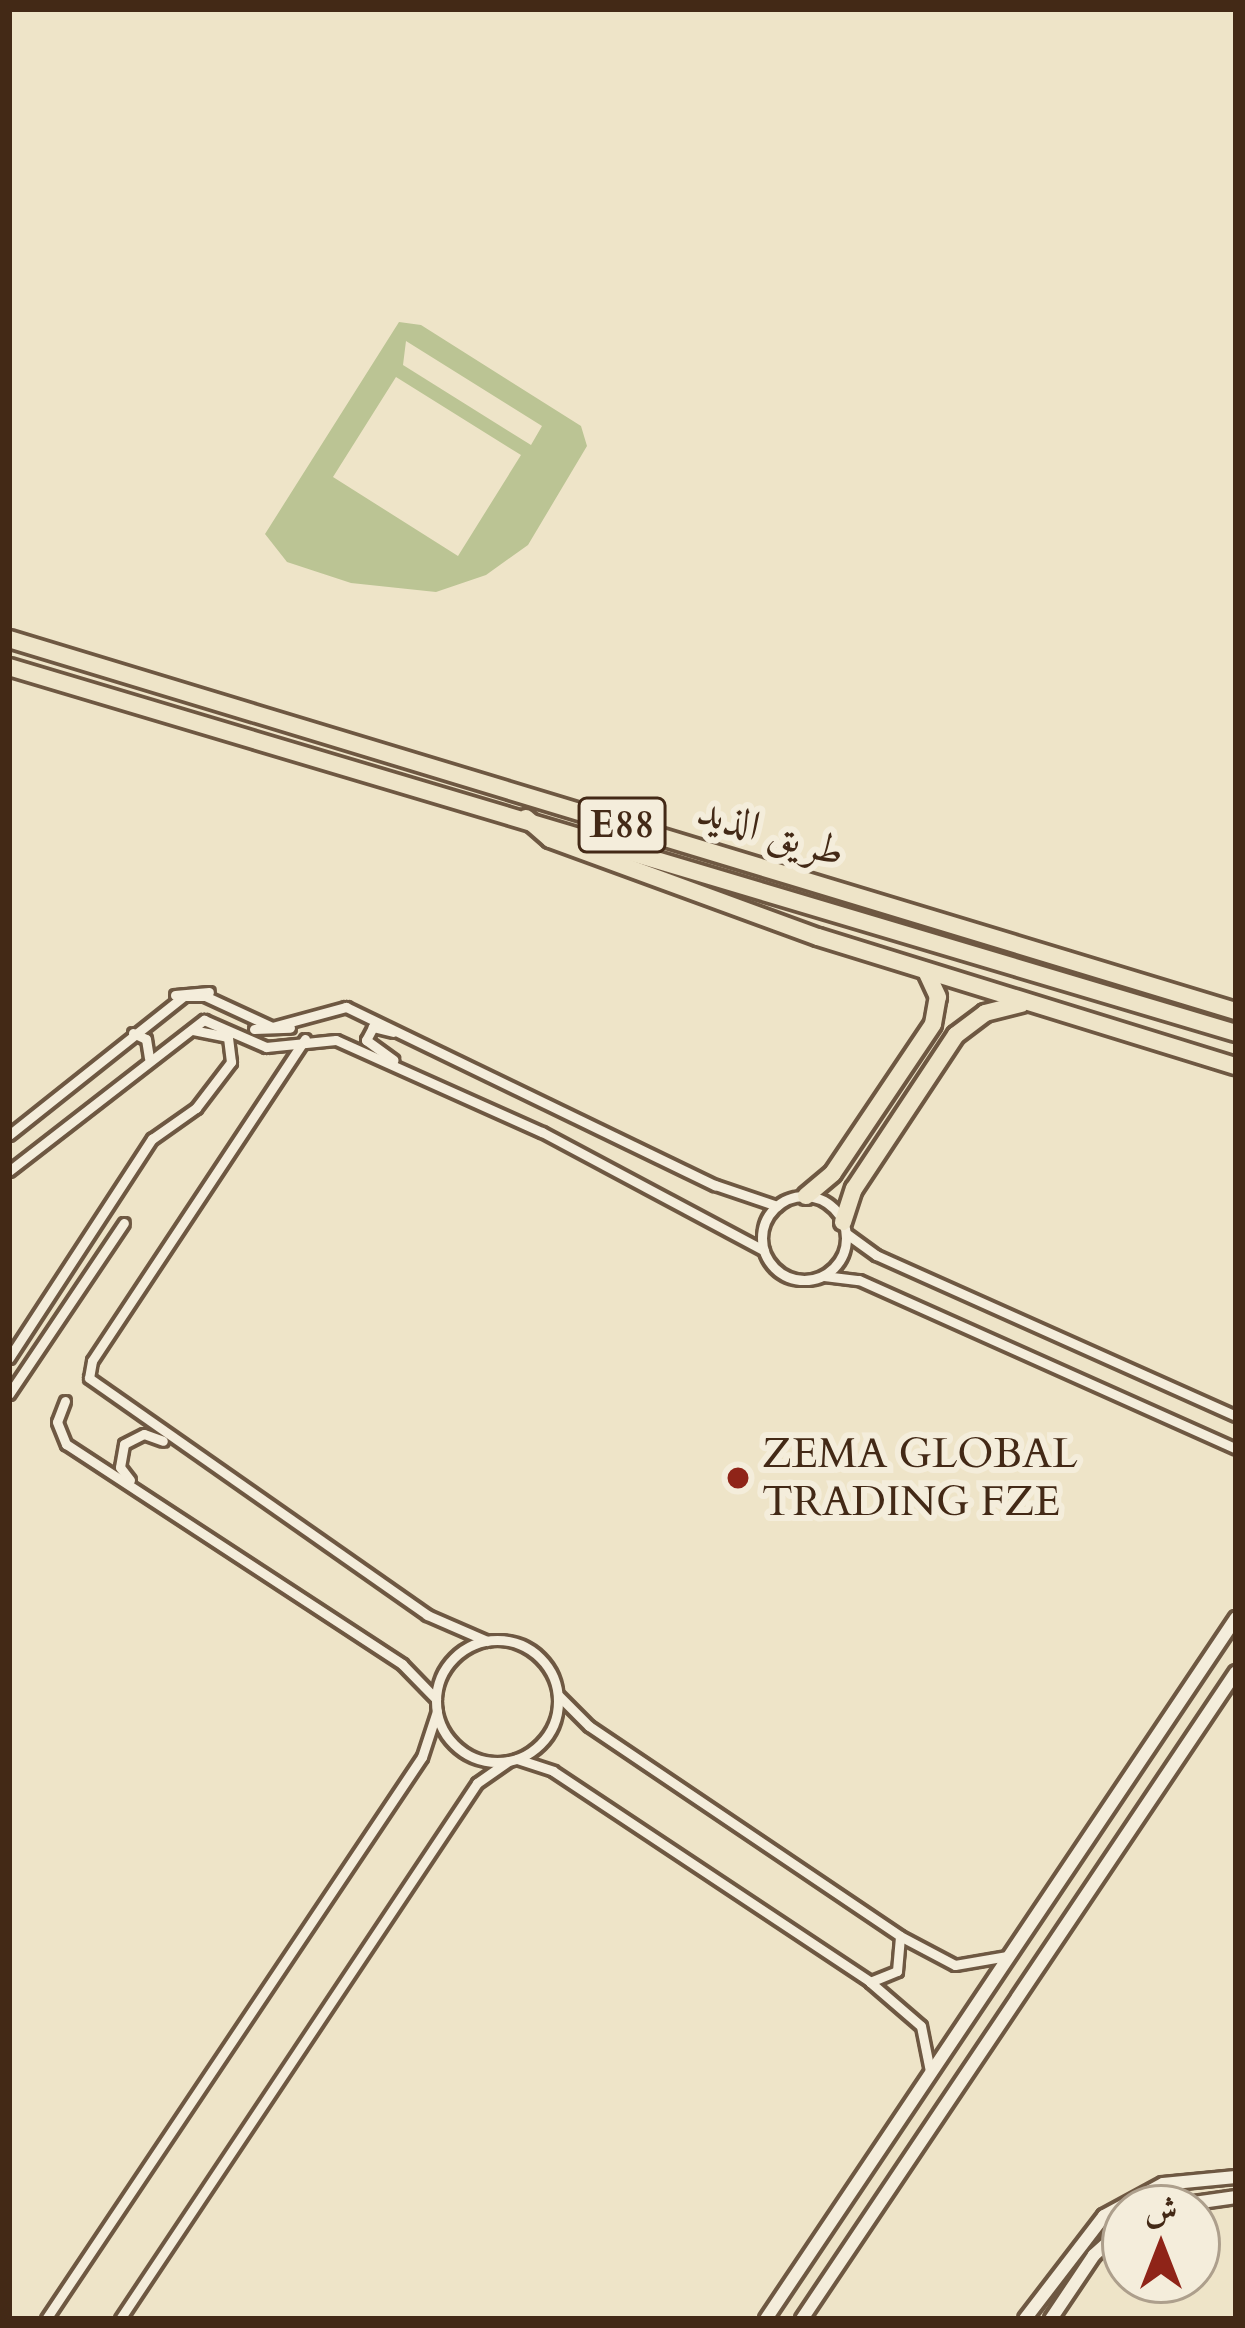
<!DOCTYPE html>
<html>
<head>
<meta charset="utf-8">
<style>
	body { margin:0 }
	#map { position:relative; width:1245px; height:2328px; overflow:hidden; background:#eee4c8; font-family:Cardo,Amiri,serif }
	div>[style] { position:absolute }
	.green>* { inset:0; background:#bbc494 }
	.roads { filter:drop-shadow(3px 0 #6e5842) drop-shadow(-3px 0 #6e5842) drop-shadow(0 3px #6e5842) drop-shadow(0 -3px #6e5842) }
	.minor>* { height:9px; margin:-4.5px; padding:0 4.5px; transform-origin:4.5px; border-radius:4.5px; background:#f4eddb }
	.minor>.ring { margin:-4.5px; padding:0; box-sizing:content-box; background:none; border:9px solid #f4eddb; border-radius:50% }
	.tertiary>* { height:12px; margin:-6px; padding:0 6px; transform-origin:6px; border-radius:6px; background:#f4eddb }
	.motorway>* { height:16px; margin:-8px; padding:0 8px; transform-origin:8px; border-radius:8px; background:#eee4c8 }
	.dots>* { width:33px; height:33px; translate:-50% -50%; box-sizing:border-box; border:6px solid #f4eddb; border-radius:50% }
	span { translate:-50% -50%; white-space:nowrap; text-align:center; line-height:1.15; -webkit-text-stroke:12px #f4eddb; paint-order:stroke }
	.shield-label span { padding:3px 9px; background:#f4eddb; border:3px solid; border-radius:9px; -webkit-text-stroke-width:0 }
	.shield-label { font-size:39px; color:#432916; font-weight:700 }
	.street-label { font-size:42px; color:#432916 }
	.poi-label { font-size:42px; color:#432916 }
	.left { translate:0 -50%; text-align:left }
	.frame { position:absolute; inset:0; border:12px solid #432916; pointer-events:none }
	.north { position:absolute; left:1101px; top:2184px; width:120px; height:120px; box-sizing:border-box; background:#f4eddb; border:3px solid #ad9f8c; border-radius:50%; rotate:0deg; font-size:33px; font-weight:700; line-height:48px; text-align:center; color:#432916 }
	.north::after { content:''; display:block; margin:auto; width:42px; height:54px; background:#8f2418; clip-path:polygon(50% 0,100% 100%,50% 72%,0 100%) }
</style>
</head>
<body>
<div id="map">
	<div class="green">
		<div style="clip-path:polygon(evenodd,399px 322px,421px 325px,581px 426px,587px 446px,528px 545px,486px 575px,436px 592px,351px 583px,287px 562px,265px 534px,399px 322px,406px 341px,542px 426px,531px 445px,403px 365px,406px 341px,399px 322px,396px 377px,521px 455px,458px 556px,333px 477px,396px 377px)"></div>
	</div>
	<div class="roads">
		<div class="minor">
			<div style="left:175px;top:995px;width:34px;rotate:-5deg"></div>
			<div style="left:254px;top:1029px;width:36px;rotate:-2deg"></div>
			<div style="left:393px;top:1032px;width:21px;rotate:-166deg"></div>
			<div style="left:373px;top:1027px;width:15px;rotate:118deg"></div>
			<div style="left:366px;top:1040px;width:34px;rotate:36deg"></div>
			<div style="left:133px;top:1033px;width:14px;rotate:25deg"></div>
			<div style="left:146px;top:1039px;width:19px;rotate:81deg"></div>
			<div style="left:305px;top:1039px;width:386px;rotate:123.5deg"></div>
			<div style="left:92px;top:1361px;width:17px;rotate:100deg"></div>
			<div style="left:89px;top:1378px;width:413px;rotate:35deg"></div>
			<div style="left:427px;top:1615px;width:65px;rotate:23.4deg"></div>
			<div style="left:9px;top:1135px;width:223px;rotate:-38.5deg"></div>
			<div style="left:184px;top:996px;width:21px"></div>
			<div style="left:205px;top:996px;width:74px;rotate:24.8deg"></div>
			<div style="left:272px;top:1027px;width:77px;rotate:-15.1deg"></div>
			<div style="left:346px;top:1007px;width:410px;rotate:25.8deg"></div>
			<div style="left:715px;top:1185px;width:65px;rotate:18.7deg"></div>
			<div style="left:9px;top:1171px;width:247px;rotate:-37.8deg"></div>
			<div style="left:204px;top:1020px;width:68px;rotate:23.5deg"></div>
			<div style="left:266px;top:1047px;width:70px;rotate:-5.7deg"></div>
			<div style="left:336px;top:1040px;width:226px;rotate:24.1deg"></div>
			<div style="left:542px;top:1132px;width:251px;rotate:28.1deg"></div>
			<div class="ring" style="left:762px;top:1196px;width:75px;height:75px"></div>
			<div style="left:847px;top:1234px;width:36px;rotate:36deg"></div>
			<div style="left:876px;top:1255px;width:394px;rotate:24.1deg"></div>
			<div style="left:824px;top:1276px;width:35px;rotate:7deg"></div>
			<div style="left:859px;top:1280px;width:413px;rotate:24.1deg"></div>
			<div style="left:9px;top:1358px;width:262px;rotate:-56.9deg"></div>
			<div style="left:152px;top:1139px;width:54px;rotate:-35.2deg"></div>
			<div style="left:196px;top:1108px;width:58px;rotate:-52.7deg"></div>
			<div style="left:231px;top:1062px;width:25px;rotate:-97deg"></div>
			<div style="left:228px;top:1037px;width:37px;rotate:-169deg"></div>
			<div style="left:9px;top:1394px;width:206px;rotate:-56.1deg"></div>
			<div style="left:65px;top:1401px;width:22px;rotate:111deg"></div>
			<div style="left:57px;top:1422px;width:24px;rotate:68deg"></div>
			<div style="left:66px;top:1444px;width:402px;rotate:33.2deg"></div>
			<div style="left:402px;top:1664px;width:49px;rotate:45.8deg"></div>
			<div style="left:130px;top:1480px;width:16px;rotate:-128deg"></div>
			<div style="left:120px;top:1467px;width:23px;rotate:-80deg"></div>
			<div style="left:124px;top:1444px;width:22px;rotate:-27deg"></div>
			<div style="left:144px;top:1434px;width:20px;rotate:20deg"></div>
			<div class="ring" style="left:436px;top:1640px;width:113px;height:113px"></div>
			<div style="left:559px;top:1696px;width:42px;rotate:45deg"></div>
			<div style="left:589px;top:1726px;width:375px;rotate:34deg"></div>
			<div style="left:900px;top:1936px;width:62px;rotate:27.8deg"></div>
			<div style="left:955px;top:1965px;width:53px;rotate:-9.8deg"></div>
			<div style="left:517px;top:1759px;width:38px;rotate:18deg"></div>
			<div style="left:553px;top:1771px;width:381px;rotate:33.6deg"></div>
			<div style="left:870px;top:1982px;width:67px;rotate:40.8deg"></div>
			<div style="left:921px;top:2026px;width:46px;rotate:78.7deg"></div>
			<div style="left:870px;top:1982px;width:29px;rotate:-22deg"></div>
			<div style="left:897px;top:1971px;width:34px;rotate:-85deg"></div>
			<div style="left:46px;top:2319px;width:676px;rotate:-56.22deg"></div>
			<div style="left:422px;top:1757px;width:48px;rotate:-71.9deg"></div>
			<div style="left:120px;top:2319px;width:644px;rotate:-56.33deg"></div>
			<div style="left:477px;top:1783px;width:38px;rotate:-35deg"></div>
		</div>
		<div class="tertiary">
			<div style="left:1159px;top:2208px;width:78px;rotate:-8.1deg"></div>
			<div style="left:766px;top:2319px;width:844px;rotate:-56.16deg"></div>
			<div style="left:802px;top:2319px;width:779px;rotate:-56.15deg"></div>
			<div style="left:1025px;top:2319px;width:130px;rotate:-52.5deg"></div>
			<div style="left:1104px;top:2216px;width:67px;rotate:-28.5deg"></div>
			<div style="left:1163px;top:2184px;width:73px;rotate:-5.5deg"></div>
			<div style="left:1051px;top:2319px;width:77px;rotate:-56.1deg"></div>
			<div style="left:1094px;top:2255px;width:42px;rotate:-42.1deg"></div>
		</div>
		<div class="motorway">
			<div style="left:9px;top:639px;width:1282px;rotate:16.87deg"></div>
			<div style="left:9px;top:667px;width:1280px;rotate:16.61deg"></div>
			<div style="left:526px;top:818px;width:32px;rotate:41deg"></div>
			<div style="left:550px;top:839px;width:285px;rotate:20.1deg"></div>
			<div style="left:818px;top:937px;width:437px;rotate:17.2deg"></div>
			<div style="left:806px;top:1196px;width:35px;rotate:-40deg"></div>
			<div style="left:833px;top:1173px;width:179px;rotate:-56.1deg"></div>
			<div style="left:933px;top:1024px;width:27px;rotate:-80deg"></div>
			<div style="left:938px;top:997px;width:29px;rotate:-115deg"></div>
			<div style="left:843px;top:1222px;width:35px;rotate:-72deg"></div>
			<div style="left:854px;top:1189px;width:185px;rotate:-56.5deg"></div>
			<div style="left:956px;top:1035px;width:36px;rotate:-37deg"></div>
			<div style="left:985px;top:1013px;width:37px;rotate:-14deg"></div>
		</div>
	</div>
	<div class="dots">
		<div style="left:738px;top:1478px;background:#8f2418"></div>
	</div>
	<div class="shield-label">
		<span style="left:622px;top:825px">E88</span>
	</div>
	<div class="street-label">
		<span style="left:771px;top:832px;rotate:17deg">طريق الذيد</span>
	</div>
	<div class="poi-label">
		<span class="left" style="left:762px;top:1478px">ZEMA GLOBAL<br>TRADING FZE</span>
	</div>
	<div class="frame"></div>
	<div class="north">ش</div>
</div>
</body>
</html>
